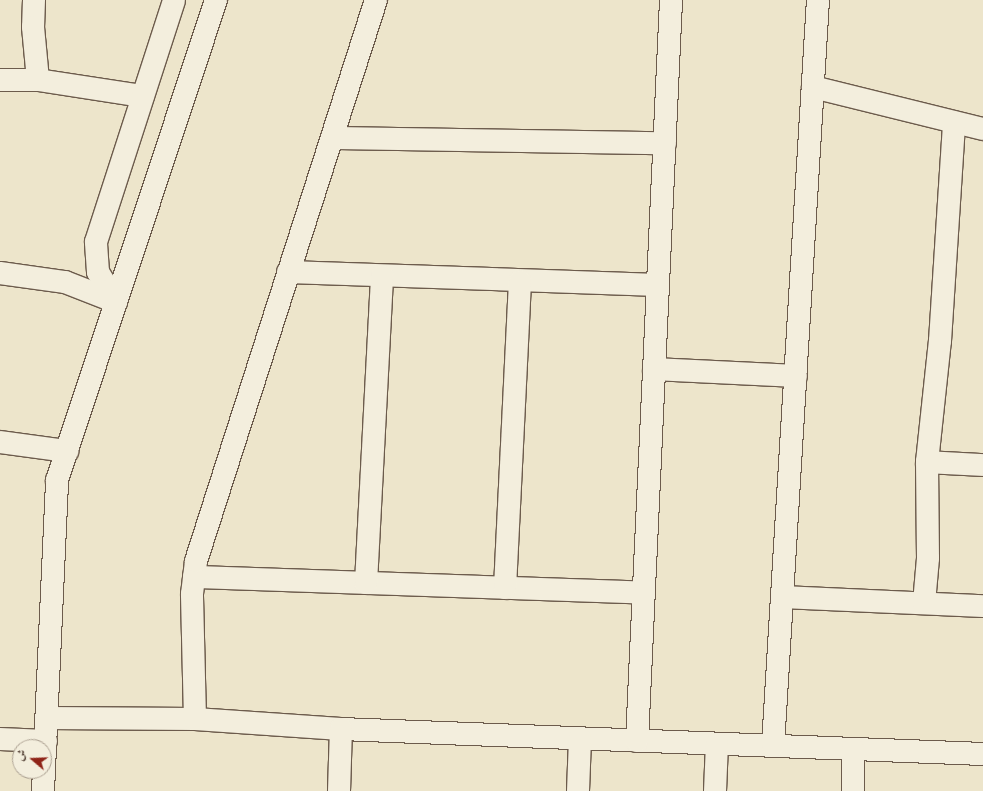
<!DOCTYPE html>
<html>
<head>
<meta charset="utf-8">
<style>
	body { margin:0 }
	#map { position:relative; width:983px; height:791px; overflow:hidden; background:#ede5cb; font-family:"IM FELL DW Pica",Amiri,serif }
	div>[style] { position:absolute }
	.roads { filter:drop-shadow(1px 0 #6c5b4c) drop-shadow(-1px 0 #6c5b4c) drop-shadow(0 1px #6c5b4c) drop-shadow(0 -1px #6c5b4c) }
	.minor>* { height:22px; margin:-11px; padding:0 11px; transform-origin:11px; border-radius:11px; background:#f3eedd }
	span { translate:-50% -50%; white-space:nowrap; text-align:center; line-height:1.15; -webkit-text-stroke:3px #f3eedd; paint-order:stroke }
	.north { position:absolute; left:12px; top:739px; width:40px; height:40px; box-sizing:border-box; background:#f3eedd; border:1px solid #aca192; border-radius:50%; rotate:289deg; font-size:11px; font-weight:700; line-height:16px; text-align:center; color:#412d22 }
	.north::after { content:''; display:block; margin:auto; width:14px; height:18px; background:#8f2418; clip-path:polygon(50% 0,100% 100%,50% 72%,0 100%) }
</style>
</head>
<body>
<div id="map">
	<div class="roads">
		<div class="minor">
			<div style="left:34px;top:0;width:27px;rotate:92deg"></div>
			<div style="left:33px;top:27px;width:53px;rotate:84.6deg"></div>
			<div style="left:0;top:80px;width:38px"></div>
			<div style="left:38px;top:80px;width:106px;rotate:8.7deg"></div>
			<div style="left:813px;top:87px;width:175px;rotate:13.9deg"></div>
			<div style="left:332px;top:138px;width:333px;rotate:0.9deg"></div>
			<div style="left:288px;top:272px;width:370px;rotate:2deg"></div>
			<div style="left:0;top:273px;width:66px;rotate:7.9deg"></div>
			<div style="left:65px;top:282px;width:55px;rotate:21.4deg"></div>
			<div style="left:116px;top:302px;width:35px;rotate:-121deg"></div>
			<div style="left:98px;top:272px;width:30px;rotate:-94deg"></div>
			<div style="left:96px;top:242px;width:254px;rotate:-72.1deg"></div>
			<div style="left:654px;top:369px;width:142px;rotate:2.8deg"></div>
			<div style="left:0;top:442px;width:68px;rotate:7.7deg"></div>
			<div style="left:927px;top:462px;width:56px;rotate:3.1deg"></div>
			<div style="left:194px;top:577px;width:450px;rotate:2deg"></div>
			<div style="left:366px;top:583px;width:307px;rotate:-87deg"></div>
			<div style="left:505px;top:588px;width:307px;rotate:-87.2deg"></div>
			<div style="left:782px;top:597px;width:201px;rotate:2.6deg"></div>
			<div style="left:924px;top:603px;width:45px;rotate:-84.9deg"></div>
			<div style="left:928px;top:558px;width:96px;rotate:-90.6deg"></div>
			<div style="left:927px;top:462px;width:122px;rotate:-83.9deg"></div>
			<div style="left:940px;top:341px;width:219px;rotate:-86.3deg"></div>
			<div style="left:47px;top:718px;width:148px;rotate:0.4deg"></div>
			<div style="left:195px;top:719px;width:146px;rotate:3.9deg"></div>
			<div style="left:341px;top:729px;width:642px;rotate:2.23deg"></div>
			<div style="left:195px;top:719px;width:125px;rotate:-91.4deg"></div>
			<div style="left:192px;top:594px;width:33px;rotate:-83deg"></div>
			<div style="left:196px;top:561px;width:589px;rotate:-72.21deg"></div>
			<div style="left:0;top:739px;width:46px;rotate:2.5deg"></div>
			<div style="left:637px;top:741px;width:742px;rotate:-87.37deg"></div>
			<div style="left:773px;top:746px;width:747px;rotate:-86.55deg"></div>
			<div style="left:43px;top:791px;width:311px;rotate:-87.4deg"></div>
			<div style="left:57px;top:480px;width:506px;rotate:-71.67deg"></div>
			<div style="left:339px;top:791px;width:62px;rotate:-88.2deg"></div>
			<div style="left:578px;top:791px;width:53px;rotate:-87.8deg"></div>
			<div style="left:715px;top:791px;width:47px;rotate:-87.6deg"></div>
			<div style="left:853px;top:791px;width:42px;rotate:-90deg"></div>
		</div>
	</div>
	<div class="north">ش</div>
</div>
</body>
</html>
